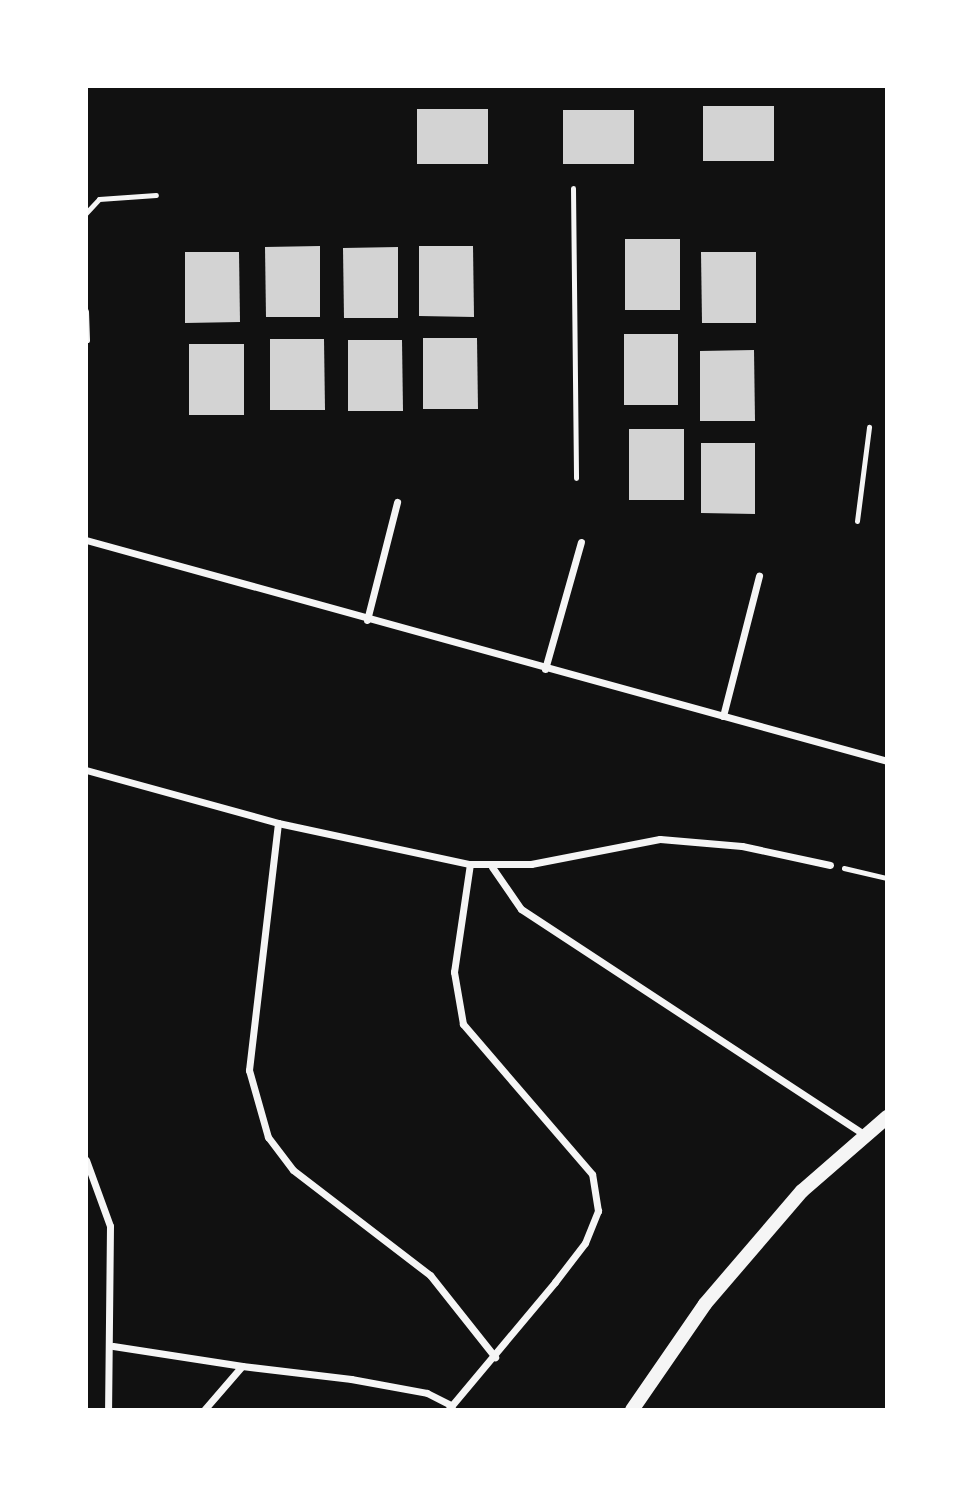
<!DOCTYPE html>
<html>
<head>
<meta charset="utf-8">
<style>
	body { margin:0 }
	#map { position:relative; width:973px; height:1496px; overflow:hidden; background:#111; font-family:Mulish,sans-serif }
	div>[style] { position:absolute }
	.building>* { inset:0; background:#d3d3d3 }
	.path>* { height:4.5px; margin:-2.25px; padding:0 2.25px; transform-origin:2.25px; border-radius:2.25px; background:#f5f5f5 }
	.service>* { height:5px; margin:-2.5px; padding:0 2.5px; transform-origin:2.5px; border-radius:2.5px; background:#f5f5f5 }
	.minor>* { height:7px; margin:-3.5px; padding:0 3.5px; transform-origin:3.5px; border-radius:3.5px; background:#f5f5f5 }
	.secondary>* { height:14px; margin:-7px; padding:0 7px; transform-origin:7px; border-radius:7px; background:#f5f5f5 }
	span { translate:-50% -50%; white-space:nowrap; text-align:center; line-height:1.15; -webkit-text-stroke:5px #fff; paint-order:stroke }
	.frame { position:absolute; inset:0; border:88px solid #fff; pointer-events:none }
</style>
</head>
<body>
<div id="map">
	<div class="building">
		<div style="clip-path:polygon(703px 106px,774px 106px,774px 161px,703px 161px)"></div>
		<div style="clip-path:polygon(417px 109px,488px 109px,488px 164px,417px 164px)"></div>
		<div style="clip-path:polygon(563px 110px,634px 110px,634px 164px,563px 164px)"></div>
		<div style="clip-path:polygon(625px 239px,680px 239px,680px 310px,625px 310px)"></div>
		<div style="clip-path:polygon(320px 246px,320px 317px,266px 317px,265px 247px)"></div>
		<div style="clip-path:polygon(419px 246px,473px 246px,474px 317px,419px 316px)"></div>
		<div style="clip-path:polygon(398px 247px,398px 318px,344px 318px,343px 248px)"></div>
		<div style="clip-path:polygon(185px 252px,239px 252px,240px 322px,185px 323px)"></div>
		<div style="clip-path:polygon(701px 252px,756px 252px,756px 323px,702px 323px)"></div>
		<div style="clip-path:polygon(624px 334px,678px 334px,678px 405px,624px 405px)"></div>
		<div style="clip-path:polygon(423px 338px,477px 338px,478px 409px,423px 409px)"></div>
		<div style="clip-path:polygon(270px 339px,324px 339px,325px 410px,270px 410px)"></div>
		<div style="clip-path:polygon(348px 340px,402px 340px,403px 411px,348px 411px)"></div>
		<div style="clip-path:polygon(189px 344px,244px 344px,244px 415px,189px 415px)"></div>
		<div style="clip-path:polygon(754px 350px,755px 421px,700px 421px,700px 351px)"></div>
		<div style="clip-path:polygon(629px 429px,684px 429px,684px 500px,629px 500px)"></div>
		<div style="clip-path:polygon(701px 443px,755px 443px,755px 514px,701px 513px)"></div>
	</div>
	<div class="path">
		<div style="left:844px;top:868px;width:44px;rotate:13.1deg"></div>
	</div>
	<div class="service">
		<div style="left:573px;top:188px;width:290px;rotate:89.4deg"></div>
		<div style="left:86px;top:213px;width:19px;rotate:-47deg"></div>
		<div style="left:99px;top:199px;width:57px;rotate:-4deg"></div>
		<div style="left:86px;top:311px;width:29px;rotate:88deg"></div>
		<div style="left:857px;top:521px;width:95px;rotate:-82.7deg"></div>
	</div>
	<div class="minor">
		<div style="left:86px;top:540px;width:831px;rotate:15.42deg"></div>
		<div style="left:367px;top:620px;width:122px;rotate:-75.7deg"></div>
		<div style="left:545px;top:669px;width:132px;rotate:-74.2deg"></div>
		<div style="left:723px;top:716px;width:145px;rotate:-75.6deg"></div>
		<div style="left:86px;top:770px;width:199px;rotate:15.4deg"></div>
		<div style="left:278px;top:823px;width:196px;rotate:12.1deg"></div>
		<div style="left:470px;top:864px;width:61px"></div>
		<div style="left:531px;top:864px;width:131px;rotate:-11deg"></div>
		<div style="left:660px;top:839px;width:82px;rotate:4.9deg"></div>
		<div style="left:742px;top:846px;width:90px;rotate:12.2deg"></div>
		<div style="left:278px;top:823px;width:249px;rotate:96.7deg"></div>
		<div style="left:249px;top:1070px;width:70px;rotate:74.2deg"></div>
		<div style="left:268px;top:1137px;width:41px;rotate:52.9deg"></div>
		<div style="left:293px;top:1170px;width:173px;rotate:37.5deg"></div>
		<div style="left:430px;top:1275px;width:105px;rotate:51.6deg"></div>
		<div style="left:492px;top:867px;width:51px;rotate:55.4deg"></div>
		<div style="left:521px;top:909px;width:413px;rotate:33.3deg"></div>
		<div style="left:86px;top:1160px;width:70px;rotate:70deg"></div>
		<div style="left:110px;top:1226px;width:184px;rotate:90.6deg"></div>
		<div style="left:113px;top:1346px;width:131px;rotate:8.8deg"></div>
		<div style="left:204px;top:1410px;width:58px;rotate:-49.2deg"></div>
		<div style="left:242px;top:1366px;width:110px;rotate:6.8deg"></div>
		<div style="left:351px;top:1379px;width:77px;rotate:10.4deg"></div>
		<div style="left:427px;top:1393px;width:28px;rotate:27deg"></div>
		<div style="left:448px;top:1410px;width:167px;rotate:-50.1deg"></div>
		<div style="left:555px;top:1282px;width:49px;rotate:-52.4deg"></div>
		<div style="left:585px;top:1243px;width:35px;rotate:-68deg"></div>
		<div style="left:598px;top:1211px;width:37px;rotate:-99deg"></div>
		<div style="left:592px;top:1174px;width:198px;rotate:-130.7deg"></div>
		<div style="left:463px;top:1024px;width:53px;rotate:-99.8deg"></div>
		<div style="left:454px;top:972px;width:109px;rotate:-81.6deg"></div>
	</div>
	<div class="secondary">
		<div style="left:632px;top:1410px;width:129px;rotate:-55.4deg"></div>
		<div style="left:705px;top:1304px;width:149px;rotate:-49.4deg"></div>
		<div style="left:802px;top:1191px;width:113px;rotate:-41deg"></div>
	</div>
	<div class="frame"></div>
</div>
</body>
</html>
